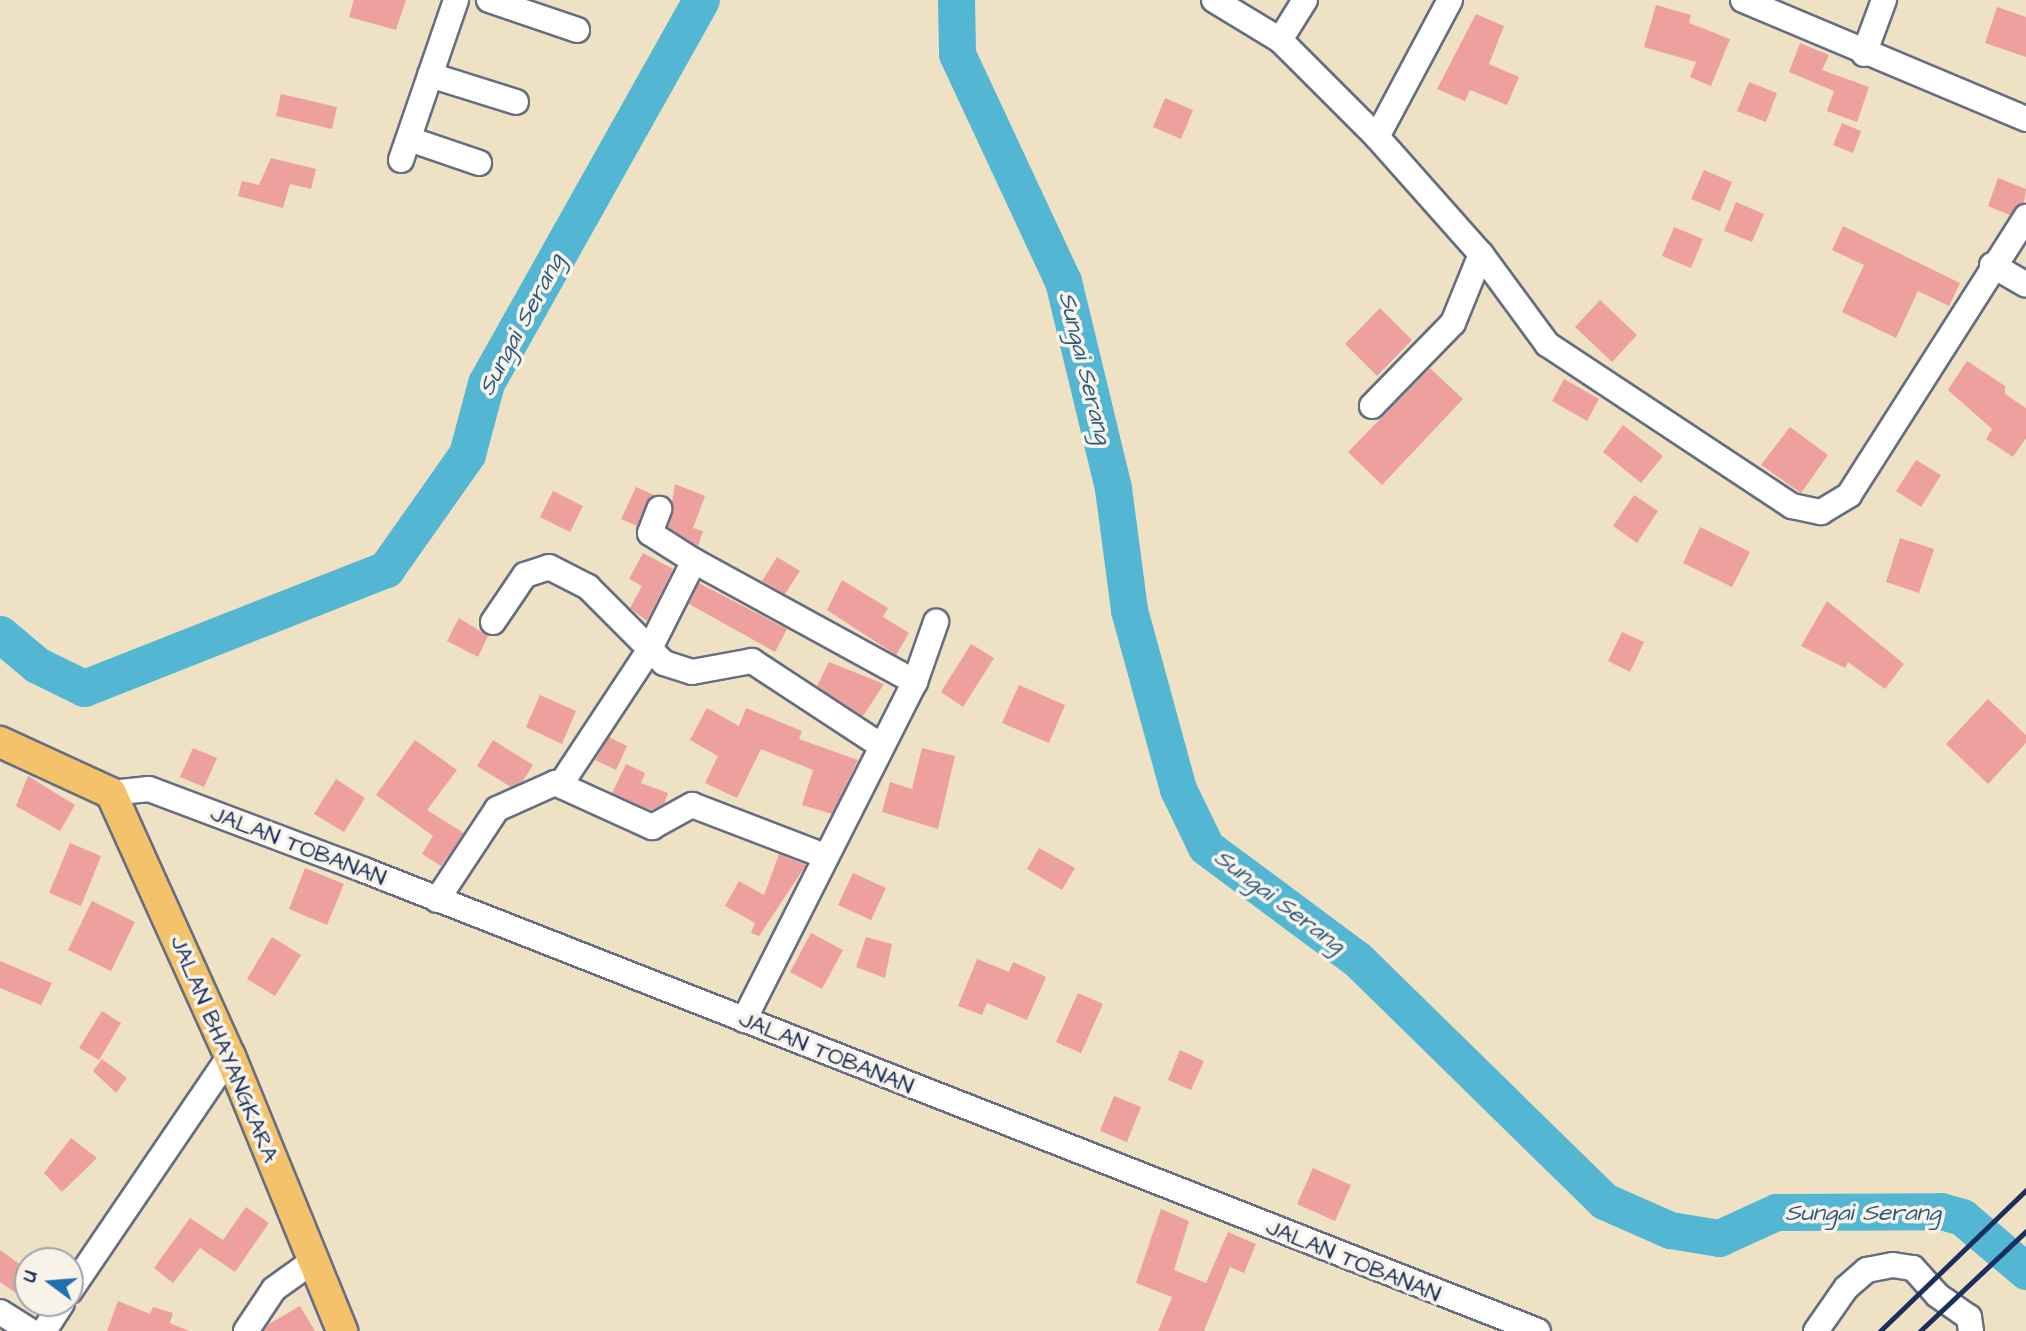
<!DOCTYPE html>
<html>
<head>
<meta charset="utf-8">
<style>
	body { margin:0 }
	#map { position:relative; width:2026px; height:1331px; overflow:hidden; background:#efe2c4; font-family:"Architects Daughter",sans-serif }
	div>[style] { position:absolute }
	.river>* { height:37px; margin:-18.5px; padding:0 18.5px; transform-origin:18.5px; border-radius:18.5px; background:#53b6d2 }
	.building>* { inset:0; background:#eda09d }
	.roads { filter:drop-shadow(2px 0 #656e82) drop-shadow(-2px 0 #656e82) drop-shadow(0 2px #656e82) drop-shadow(0 -2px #656e82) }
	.minor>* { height:24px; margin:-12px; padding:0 12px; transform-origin:12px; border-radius:12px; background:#fff }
	.major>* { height:30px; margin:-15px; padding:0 15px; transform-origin:15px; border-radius:15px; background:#f4c26a }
	.rail>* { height:5px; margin:-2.5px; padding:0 2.5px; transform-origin:2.5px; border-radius:2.5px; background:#1b2f5e }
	span { translate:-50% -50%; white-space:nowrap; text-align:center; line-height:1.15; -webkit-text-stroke:7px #f7f3e8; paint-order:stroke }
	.street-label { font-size:23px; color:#1b2f5e }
	.water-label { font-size:24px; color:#2c5881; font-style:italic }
	.north { position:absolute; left:14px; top:1247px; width:70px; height:70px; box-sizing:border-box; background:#f7f3e8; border:2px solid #9fa5b1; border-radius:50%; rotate:286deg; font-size:19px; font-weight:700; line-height:28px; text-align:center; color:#1b2f5e }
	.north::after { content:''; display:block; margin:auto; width:24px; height:32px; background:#1f6fb2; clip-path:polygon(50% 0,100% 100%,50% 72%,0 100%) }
</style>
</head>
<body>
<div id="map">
	<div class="river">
		<div style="left:956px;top:0;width:54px;rotate:88.9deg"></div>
		<div style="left:957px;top:54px;width:251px;rotate:65deg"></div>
		<div style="left:1063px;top:281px;width:213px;rotate:76.4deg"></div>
		<div style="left:1113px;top:488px;width:123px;rotate:82.5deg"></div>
		<div style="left:1129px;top:610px;width:186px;rotate:74.7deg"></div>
		<div style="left:1178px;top:789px;width:64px;rotate:64.2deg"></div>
		<div style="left:1206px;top:847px;width:188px;rotate:36.6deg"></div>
		<div style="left:1357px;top:959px;width:346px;rotate:44.4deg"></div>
		<div style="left:1604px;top:1201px;width:72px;rotate:23.7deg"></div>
		<div style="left:1670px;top:1230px;width:50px;rotate:9.3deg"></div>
		<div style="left:1719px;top:1238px;width:63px;rotate:-24.5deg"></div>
		<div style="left:1776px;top:1212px;width:165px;rotate:-0.3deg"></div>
		<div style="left:1941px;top:1211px;width:22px;rotate:16deg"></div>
		<div style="left:1962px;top:1217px;width:84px;rotate:40.2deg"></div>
		<div style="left:0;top:634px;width:48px;rotate:40deg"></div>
		<div style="left:37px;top:665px;width:52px;rotate:26.1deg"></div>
		<div style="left:84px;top:688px;width:325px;rotate:-21.5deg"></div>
		<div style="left:386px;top:569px;width:141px;rotate:-54.8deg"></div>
		<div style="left:467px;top:454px;width:73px;rotate:-75deg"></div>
		<div style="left:486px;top:383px;width:439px;rotate:-60.7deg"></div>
	</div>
	<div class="building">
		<div style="clip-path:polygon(354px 0,406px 0,396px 30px,349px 17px)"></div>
		<div style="clip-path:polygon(1656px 5px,1691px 15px,1689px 23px,1730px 39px,1711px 86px,1690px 77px,1696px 62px,1644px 47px)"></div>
		<div style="clip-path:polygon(1997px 7px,2026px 17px,2026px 57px,1985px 43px)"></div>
		<div style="clip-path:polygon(1476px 14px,1504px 26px,1489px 64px,1519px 77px,1507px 105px,1470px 90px,1465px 101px,1437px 89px)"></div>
		<div style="clip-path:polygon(1800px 43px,1829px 55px,1822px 70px,1869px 87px,1857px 122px,1827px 111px,1834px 91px,1789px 72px)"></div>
		<div style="clip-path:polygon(1749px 82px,1777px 93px,1766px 122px,1737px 111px)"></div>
		<div style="clip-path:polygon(281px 94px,337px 107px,332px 129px,276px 116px)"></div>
		<div style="clip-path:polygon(1165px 98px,1193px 110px,1181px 139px,1153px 127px)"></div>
		<div style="clip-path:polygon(1842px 123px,1861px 131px,1853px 153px,1833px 145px)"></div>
		<div style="clip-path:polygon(271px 158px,316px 169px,311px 189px,290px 184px,283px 208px,238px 196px,242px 181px,259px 185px)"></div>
		<div style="clip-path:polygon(1704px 170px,1732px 182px,1720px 211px,1691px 199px)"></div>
		<div style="clip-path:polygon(1998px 178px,2026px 189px,2024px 203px,2010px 215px,1988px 206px)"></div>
		<div style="clip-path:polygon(1736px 202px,1764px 214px,1752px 242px,1724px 231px)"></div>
		<div style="clip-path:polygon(1843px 226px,1960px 283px,1949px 306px,1918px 291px,1896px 338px,1842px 312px,1864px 265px,1832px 250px)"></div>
		<div style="clip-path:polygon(1674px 227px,1703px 239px,1691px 268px,1662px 256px)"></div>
		<div style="clip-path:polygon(1600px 300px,1637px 335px,1612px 362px,1575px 327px)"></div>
		<div style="clip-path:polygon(1380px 308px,1412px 340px,1377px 376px,1345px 344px)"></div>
		<div style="clip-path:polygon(1967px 361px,2005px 386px,2005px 394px,2026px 408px,2026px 438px,2013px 457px,1986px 439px,1992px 429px,1948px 390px)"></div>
		<div style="clip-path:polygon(1430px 368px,1463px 399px,1382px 485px,1348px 452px)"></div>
		<div style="clip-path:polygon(1564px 379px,1599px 399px,1587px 421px,1552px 401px)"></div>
		<div style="clip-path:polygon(1623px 425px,1663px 456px,1641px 483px,1603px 452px)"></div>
		<div style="clip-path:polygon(1790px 427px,1828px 455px,1801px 493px,1761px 465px)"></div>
		<div style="clip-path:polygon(1916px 460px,1941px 475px,1921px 507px,1896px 491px)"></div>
		<div style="clip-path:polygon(675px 484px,705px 496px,693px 528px,703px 531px,698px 546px,668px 527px)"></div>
		<div style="clip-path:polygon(636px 487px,654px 495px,637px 526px,621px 519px)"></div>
		<div style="clip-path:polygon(553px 491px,583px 506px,570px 532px,540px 517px)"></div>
		<div style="clip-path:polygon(1634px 495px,1658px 511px,1637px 543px,1613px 526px)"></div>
		<div style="clip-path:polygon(1700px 527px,1750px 552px,1732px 587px,1683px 563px)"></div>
		<div style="clip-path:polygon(1900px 538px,1934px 549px,1919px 593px,1886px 582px)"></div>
		<div style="clip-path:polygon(643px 553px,673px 569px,647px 621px,630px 608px,642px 586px,629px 579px)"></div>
		<div style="clip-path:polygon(777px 557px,800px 571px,785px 594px,762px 581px)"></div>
		<div style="clip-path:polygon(842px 580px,888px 608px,883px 617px,909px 633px,896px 655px,827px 610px)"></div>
		<div style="clip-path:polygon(699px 583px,787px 629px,775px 652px,689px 604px)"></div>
		<div style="clip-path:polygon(1827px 601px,1904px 664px,1885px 689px,1848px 662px,1845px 668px,1801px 646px)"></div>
		<div style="clip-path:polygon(459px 618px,488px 636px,478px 657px,447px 641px)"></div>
		<div style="clip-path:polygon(1622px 632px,1644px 642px,1630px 672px,1608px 661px)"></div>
		<div style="clip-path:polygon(971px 644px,994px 658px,963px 707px,941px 692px)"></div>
		<div style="clip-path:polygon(829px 662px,884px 684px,863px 716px,817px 686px)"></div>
		<div style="clip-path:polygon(1019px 685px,1065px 705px,1049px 743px,1002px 723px)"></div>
		<div style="clip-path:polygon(540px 695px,576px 711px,562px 744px,526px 727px)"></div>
		<div style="clip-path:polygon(1988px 699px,2026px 735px,2026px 743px,1988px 784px,1946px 744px)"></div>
		<div style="clip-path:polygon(707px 708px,739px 726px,746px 708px,802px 731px,799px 739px,858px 760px,832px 814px,802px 805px,813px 770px,761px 749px,737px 798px,705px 783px,718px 756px,690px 740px)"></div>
		<div style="clip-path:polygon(609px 737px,627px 746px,616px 770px,595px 760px)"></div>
		<div style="clip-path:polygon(415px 740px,457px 770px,427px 810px,464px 833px,441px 866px,422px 854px,433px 836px,376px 795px)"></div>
		<div style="clip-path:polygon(493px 740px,533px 765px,523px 781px,511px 787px,477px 766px)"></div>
		<div style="clip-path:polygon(193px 748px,217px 758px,204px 787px,180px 777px)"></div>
		<div style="clip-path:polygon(922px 748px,955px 756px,938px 829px,882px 812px,890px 782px,912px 789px)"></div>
		<div style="clip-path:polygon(626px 764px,645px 773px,641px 783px,668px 793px,664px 804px,651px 810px,612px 793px)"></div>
		<div style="clip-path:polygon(28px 776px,75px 805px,60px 831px,16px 806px)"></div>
		<div style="clip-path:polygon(336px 779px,365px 798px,344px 832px,314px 814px)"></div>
		<div style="clip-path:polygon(70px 843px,101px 856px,81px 906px,49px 893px)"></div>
		<div style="clip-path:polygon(1039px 848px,1075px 868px,1062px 890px,1027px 869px)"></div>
		<div style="clip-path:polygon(779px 854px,806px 865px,759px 936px,751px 933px,755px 923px,725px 906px,739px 881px,764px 895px)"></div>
		<div style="clip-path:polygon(305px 868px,344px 884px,327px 925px,289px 909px)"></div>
		<div style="clip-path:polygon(853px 873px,886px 888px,871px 920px,838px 905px)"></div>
		<div style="clip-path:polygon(92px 901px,135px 922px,111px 971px,68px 950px)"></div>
		<div style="clip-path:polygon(811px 933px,843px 950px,822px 989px,790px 972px)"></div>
		<div style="clip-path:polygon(272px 937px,301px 955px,275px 996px,247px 979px)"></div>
		<div style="clip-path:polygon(866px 937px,892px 944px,885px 978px,856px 967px)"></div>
		<div style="clip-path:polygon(977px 959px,1009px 972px,1013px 962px,1046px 977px,1027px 1020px,987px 1003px,982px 1015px,958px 1006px)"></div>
		<div style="clip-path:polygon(0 961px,52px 983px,41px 1005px,0 988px)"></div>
		<div style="clip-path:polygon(1078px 993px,1103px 1004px,1081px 1053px,1056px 1042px)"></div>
		<div style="clip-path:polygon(102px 1011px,121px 1023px,99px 1060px,79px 1048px)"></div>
		<div style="clip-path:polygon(1180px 1050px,1204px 1061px,1191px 1090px,1168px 1080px)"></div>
		<div style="clip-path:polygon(102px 1059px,127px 1078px,116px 1093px,93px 1071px)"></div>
		<div style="clip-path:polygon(1114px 1096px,1141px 1107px,1127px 1142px,1100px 1131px)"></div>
		<div style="clip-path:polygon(71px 1138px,97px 1158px,62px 1192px,44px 1173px)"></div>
		<div style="clip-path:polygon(1313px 1168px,1351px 1185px,1335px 1221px,1297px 1204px)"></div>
		<div style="clip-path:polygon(246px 1207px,269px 1223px,235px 1272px,200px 1248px,173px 1283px,154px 1268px,190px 1218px,223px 1240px)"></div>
		<div style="clip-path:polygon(1161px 1209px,1189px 1221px,1174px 1270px,1206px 1283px,1228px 1232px,1256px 1244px,1244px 1273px,1230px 1267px,1204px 1331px,1158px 1331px,1172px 1297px,1136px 1283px)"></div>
		<div style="clip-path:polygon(0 1250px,28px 1270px,28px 1301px,0 1282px)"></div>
		<div style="clip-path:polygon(118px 1301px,150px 1314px,153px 1307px,173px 1313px,170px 1323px,189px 1331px,107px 1331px)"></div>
		<div style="clip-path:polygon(300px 1306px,315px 1331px,264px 1331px,269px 1324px)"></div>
	</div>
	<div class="roads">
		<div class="minor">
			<div style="left:489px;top:0;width:93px;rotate:18.8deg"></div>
			<div style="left:1214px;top:0;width:77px;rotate:31.2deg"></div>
			<div style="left:1280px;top:40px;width:137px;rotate:45deg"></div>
			<div style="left:1450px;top:0;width:155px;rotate:118.1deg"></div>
			<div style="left:1377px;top:137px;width:157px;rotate:48.4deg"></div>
			<div style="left:1481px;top:254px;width:112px;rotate:53.7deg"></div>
			<div style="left:1547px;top:344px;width:294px;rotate:33.5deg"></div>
			<div style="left:1792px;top:506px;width:30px;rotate:12deg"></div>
			<div style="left:1821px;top:512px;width:33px;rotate:-31deg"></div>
			<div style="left:1849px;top:495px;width:330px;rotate:-57.5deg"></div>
			<div style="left:1743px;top:0;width:307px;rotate:22.8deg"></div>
			<div style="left:1280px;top:40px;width:47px;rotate:-58deg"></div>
			<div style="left:1864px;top:54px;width:58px;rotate:-69.7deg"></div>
			<div style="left:430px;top:75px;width:90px;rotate:17.4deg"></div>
			<div style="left:409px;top:139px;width:74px;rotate:18.9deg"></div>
			<div style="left:401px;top:160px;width:169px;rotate:-71deg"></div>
			<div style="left:1992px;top:265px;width:39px;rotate:30deg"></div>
			<div style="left:1372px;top:406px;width:116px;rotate:-45.7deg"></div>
			<div style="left:1453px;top:323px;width:74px;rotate:-67.9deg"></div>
			<div style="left:694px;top:561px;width:252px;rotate:28.7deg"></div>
			<div style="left:493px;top:622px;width:57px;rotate:-55.8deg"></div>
			<div style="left:525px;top:575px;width:25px;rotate:-18deg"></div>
			<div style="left:549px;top:567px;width:44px;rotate:27.1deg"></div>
			<div style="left:588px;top:587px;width:107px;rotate:45deg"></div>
			<div style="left:664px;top:663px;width:29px;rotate:18deg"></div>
			<div style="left:692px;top:672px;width:61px;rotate:-10.4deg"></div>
			<div style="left:752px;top:661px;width:153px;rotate:33.3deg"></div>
			<div style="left:561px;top:784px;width:158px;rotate:-56.6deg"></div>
			<div style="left:648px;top:652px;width:102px;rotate:-63.2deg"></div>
			<div style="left:694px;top:561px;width:52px;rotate:-147.5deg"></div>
			<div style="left:650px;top:533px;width:26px;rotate:-69deg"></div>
			<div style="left:111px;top:793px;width:38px;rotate:-6deg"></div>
			<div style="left:149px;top:789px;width:230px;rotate:20.6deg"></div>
			<div style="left:364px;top:870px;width:1261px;rotate:21.44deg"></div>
			<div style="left:437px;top:900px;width:109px;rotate:-56.6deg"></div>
			<div style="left:497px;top:809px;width:64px;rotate:-24.1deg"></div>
			<div style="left:555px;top:783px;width:107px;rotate:24.4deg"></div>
			<div style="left:652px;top:827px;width:46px;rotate:-28.8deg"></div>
			<div style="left:692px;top:805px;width:142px;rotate:21deg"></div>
			<div style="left:744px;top:1020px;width:379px;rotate:-63.2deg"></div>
			<div style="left:915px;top:682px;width:64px;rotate:-70.7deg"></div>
			<div style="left:70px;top:1291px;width:284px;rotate:-55.8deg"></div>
			<div style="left:0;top:1312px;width:36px;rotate:32deg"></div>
			<div style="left:44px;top:1331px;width:33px;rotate:-57deg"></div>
			<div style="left:246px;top:1331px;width:50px;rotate:-56.3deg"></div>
			<div style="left:274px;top:1289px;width:48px;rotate:-35.7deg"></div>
			<div style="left:1816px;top:1331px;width:52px;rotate:-55.1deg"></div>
			<div style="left:1846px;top:1288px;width:28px;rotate:-41deg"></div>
			<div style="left:1867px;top:1270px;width:26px;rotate:-11deg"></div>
			<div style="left:1893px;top:1265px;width:20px;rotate:9deg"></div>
			<div style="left:1913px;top:1268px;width:36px;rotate:48deg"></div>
			<div style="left:1937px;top:1295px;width:39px;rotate:35deg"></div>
			<div style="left:1969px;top:1317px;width:14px;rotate:82deg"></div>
		</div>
		<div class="major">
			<div style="left:0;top:742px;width:122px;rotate:24.7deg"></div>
			<div style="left:111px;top:793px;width:289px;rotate:65.7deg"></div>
			<div style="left:230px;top:1056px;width:297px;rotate:67.8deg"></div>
		</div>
	</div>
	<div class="rail">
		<div style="left:1880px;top:1331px;width:203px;rotate:-44deg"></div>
		<div style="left:1920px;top:1331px;width:146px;rotate:-43.3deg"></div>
	</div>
	<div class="street-label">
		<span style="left:298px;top:846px;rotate:21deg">JALAN TOBANAN</span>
		<span style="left:224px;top:1049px;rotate:67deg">JALAN BHAYANGKARA</span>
		<span style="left:826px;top:1053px;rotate:22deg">JALAN TOBANAN</span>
		<span style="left:1353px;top:1261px;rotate:22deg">JALAN TOBANAN</span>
	</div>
	<div class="water-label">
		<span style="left:522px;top:325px;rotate:-62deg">Sungai Serang</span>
		<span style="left:1084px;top:368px;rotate:76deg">Sungai Serang</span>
		<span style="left:1279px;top:902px;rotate:37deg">Sungai Serang</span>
		<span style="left:1863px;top:1214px">Sungai Serang</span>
	</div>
	<div class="north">U</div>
</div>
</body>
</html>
